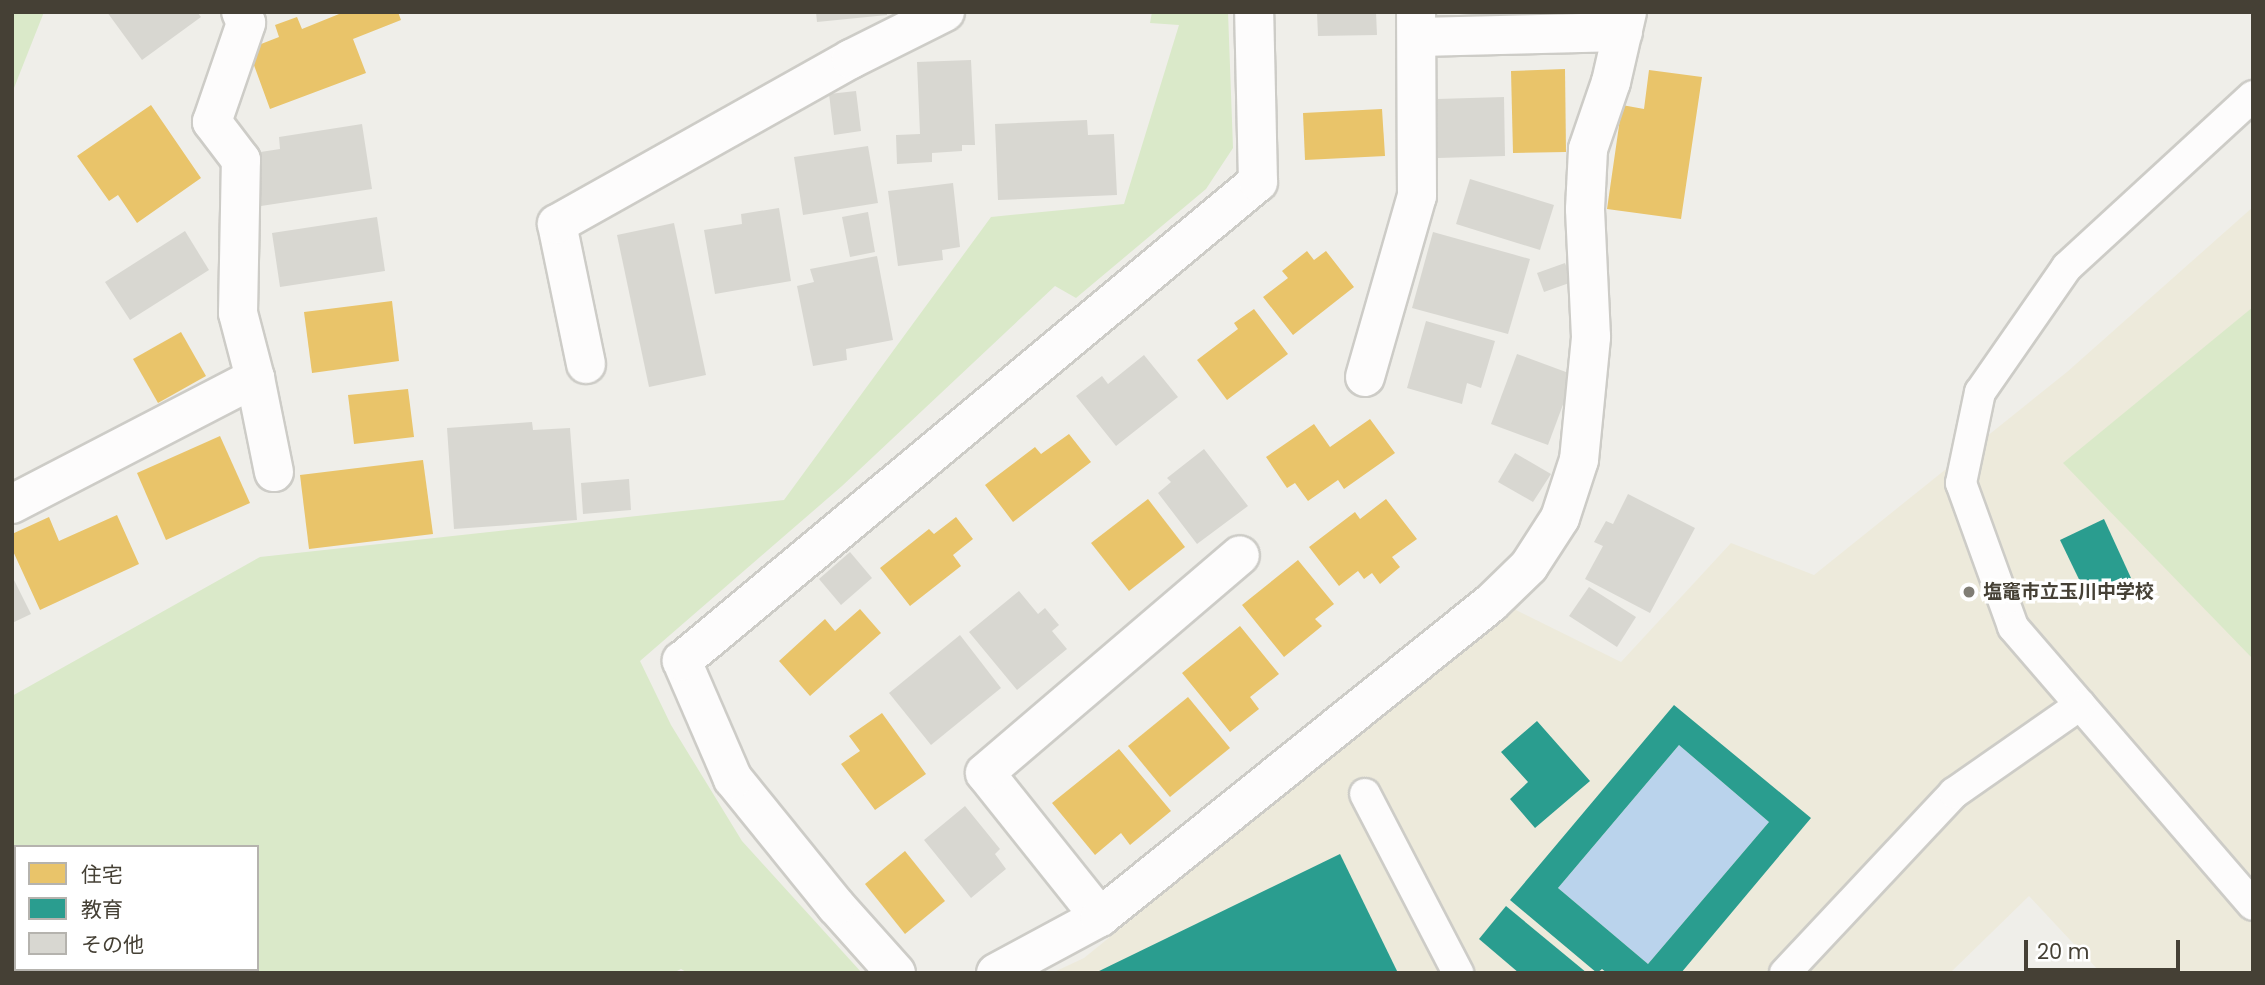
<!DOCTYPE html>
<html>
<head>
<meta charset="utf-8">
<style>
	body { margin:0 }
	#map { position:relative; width:2265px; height:985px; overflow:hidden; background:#efeee9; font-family:Poppins,"Noto Sans JP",sans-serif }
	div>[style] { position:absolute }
	.education>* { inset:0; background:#edeadb }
	.green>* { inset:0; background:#dae9c9 }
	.water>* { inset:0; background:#bad3ec }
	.homes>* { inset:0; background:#e9c46a }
	.schools>* { inset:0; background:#2a9d8f }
	.building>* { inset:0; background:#d8d7d1 }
	.roads { filter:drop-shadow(2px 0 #cdccc7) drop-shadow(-2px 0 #cdccc7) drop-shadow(0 2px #cdccc7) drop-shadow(0 -2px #cdccc7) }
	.service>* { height:30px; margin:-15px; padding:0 15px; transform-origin:15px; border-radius:15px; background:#fdfcfc }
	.minor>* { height:38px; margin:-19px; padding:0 19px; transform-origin:19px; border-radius:19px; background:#fdfcfc }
	.dots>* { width:19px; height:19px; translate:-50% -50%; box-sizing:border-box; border:4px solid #fff; border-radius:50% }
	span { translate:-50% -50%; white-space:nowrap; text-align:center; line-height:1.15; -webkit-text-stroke:7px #fff; paint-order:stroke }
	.poi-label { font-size:19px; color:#454035; font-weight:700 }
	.left { translate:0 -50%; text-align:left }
	.frame { position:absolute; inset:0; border:14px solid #454035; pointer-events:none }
	.legend { position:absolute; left:14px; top:845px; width:245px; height:126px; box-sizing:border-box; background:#fff; border:2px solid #b5b3ae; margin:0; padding:9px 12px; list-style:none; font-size:21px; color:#454035 }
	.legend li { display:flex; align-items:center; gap:14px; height:35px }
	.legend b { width:35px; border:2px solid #b5b3ae }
	.scale { position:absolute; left:2024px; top:940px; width:156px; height:32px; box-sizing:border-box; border:4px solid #454035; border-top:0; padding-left:9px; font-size:21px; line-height:24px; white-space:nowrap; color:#454035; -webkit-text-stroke:5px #fff; paint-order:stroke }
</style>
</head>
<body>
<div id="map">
	<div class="education">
		<div style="clip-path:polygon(2253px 207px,2253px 973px,2101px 973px,2029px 896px,1950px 973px,1052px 973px,1084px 958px,1514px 609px,1621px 662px,1731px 543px,1814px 575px,2067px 372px)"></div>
	</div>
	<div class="green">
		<div style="clip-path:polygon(12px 12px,44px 12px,12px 93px)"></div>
		<div style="clip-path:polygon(evenodd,1152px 12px,1228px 12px,1233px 148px,1206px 189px,1076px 298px,1055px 286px,842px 486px,640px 661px,671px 725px,742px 841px,862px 973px,688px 973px,681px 969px,673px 973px,12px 973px,12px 696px,260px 557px,784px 500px,991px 217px,1124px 204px,1179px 25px,1150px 23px,1152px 12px,16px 847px,257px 847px,257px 969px,16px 969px,16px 847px)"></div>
		<div style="clip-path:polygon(2253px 307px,2253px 659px,2063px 463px)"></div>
	</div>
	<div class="water">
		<div style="clip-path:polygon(1679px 745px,1769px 822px,1648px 964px,1558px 888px)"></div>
	</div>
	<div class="homes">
		<div style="clip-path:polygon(344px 12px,398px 12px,401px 20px,353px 39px,366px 73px,270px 109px,248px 49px,279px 37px,275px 25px,297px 17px,302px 29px)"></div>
		<div style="clip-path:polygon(1565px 69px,1566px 152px,1513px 153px,1511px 71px)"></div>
		<div style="clip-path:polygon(1649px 70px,1702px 77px,1681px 219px,1607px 209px,1622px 105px,1644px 109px)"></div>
		<div style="clip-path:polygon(151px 105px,201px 178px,137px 223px,118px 195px,109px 201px,77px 156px)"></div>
		<div style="clip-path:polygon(1382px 109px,1385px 156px,1305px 160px,1303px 113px)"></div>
		<div style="clip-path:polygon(1307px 251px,1314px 260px,1326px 251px,1354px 287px,1293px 335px,1263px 297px,1288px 278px,1282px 271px)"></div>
		<div style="clip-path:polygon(392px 301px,399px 361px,312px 373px,304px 312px)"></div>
		<div style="clip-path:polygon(1254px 309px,1288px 354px,1227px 400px,1197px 360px,1238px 329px,1234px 323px)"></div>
		<div style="clip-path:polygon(181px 332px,206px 376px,158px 403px,133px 359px)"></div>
		<div style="clip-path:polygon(408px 389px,414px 437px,354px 444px,348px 395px)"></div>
		<div style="clip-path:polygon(1370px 419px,1395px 453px,1344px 489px,1338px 480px,1308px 501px,1295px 483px,1287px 488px,1266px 457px,1314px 424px,1330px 447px)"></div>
		<div style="clip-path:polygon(1069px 434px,1091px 462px,1013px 522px,985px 485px,1035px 447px,1041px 454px)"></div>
		<div style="clip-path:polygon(220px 436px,250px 503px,166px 540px,137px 473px)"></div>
		<div style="clip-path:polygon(423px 460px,433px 534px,309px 549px,300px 475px)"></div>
		<div style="clip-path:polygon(1148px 499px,1185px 547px,1129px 591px,1091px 543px)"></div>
		<div style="clip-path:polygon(1386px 499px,1417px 539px,1392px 557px,1400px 567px,1380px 584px,1372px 573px,1364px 579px,1358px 571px,1339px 586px,1309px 547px,1355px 512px,1360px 519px)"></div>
		<div style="clip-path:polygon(117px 515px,139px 564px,40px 610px,12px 549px,12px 534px,49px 517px,59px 541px)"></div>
		<div style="clip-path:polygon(956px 517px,973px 539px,953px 555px,961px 566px,910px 606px,880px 568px,929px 529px,934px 534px)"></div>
		<div style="clip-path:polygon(1298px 560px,1334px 604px,1315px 619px,1322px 626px,1284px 657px,1242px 605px)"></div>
		<div style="clip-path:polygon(860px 609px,881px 633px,810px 696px,779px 661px,825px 619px,835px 631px)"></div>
		<div style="clip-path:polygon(1240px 626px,1279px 674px,1250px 697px,1259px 709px,1230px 732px,1182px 673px)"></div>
		<div style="clip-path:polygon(1188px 697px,1230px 748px,1170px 797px,1128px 746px)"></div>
		<div style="clip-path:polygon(882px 713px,926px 774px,875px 810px,841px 764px,860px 751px,849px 736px)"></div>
		<div style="clip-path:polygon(1119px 749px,1171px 811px,1130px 845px,1121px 833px,1095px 855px,1052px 803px)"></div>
		<div style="clip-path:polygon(905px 851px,945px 901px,905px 934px,865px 884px)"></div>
	</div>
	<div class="schools">
		<div style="clip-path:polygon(2104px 519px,2131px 578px,2088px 598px,2060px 540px)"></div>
		<div style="clip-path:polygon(evenodd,1674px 705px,1811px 818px,1681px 973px,1607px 973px,1602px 969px,1597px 973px,1510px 900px,1674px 705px,1679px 745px,1769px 822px,1648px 964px,1558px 888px,1679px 745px)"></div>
		<div style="clip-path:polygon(1537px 721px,1590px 781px,1535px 828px,1510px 799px,1528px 782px,1501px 752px)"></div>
		<div style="clip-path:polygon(1340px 854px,1398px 973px,1095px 973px)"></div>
		<div style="clip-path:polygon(1506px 906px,1587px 973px,1519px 973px,1479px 939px)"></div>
	</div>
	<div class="building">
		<div style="clip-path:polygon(107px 12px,197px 12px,201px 17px,142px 60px)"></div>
		<div style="clip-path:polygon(816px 12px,887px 12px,887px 15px,817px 22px)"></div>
		<div style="clip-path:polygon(1317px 12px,1376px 12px,1377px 35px,1318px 36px)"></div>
		<div style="clip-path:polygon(971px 60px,975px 145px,962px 145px,962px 151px,932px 153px,932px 162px,897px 164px,896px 135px,920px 134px,917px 62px)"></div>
		<div style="clip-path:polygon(856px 91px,861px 131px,834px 135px,829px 94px)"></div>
		<div style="clip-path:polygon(1504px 97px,1505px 156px,1438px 158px,1437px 99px)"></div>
		<div style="clip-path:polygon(1087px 120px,1088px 135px,1114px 134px,1117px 195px,998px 200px,995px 124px)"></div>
		<div style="clip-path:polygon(362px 124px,372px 189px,261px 206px,254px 153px,280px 149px,279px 137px)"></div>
		<div style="clip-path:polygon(868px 146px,878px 203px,803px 215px,794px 157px)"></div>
		<div style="clip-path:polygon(1470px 179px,1554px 205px,1540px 250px,1456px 224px)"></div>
		<div style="clip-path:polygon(953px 183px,960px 247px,942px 250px,943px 260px,898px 266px,888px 191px)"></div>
		<div style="clip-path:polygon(779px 208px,791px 281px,715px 294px,704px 230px,742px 224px,741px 214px)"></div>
		<div style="clip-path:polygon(868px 212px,875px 252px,850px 257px,842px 217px)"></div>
		<div style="clip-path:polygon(377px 217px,385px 271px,280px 287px,272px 233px)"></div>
		<div style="clip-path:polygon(674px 223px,706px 375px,649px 387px,617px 235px)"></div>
		<div style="clip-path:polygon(185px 231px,209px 270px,130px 320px,105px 282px)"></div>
		<div style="clip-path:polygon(1433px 232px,1530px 259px,1508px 334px,1412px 308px)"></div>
		<div style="clip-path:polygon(877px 256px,893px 340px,846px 349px,847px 360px,813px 366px,797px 286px,814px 282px,810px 269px)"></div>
		<div style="clip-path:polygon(1565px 263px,1572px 282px,1544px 292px,1537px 273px)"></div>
		<div style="clip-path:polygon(1426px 321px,1495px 341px,1481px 388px,1467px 383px,1462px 404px,1407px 388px)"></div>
		<div style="clip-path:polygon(1517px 354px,1574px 375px,1548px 445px,1491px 424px)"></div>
		<div style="clip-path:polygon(1144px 355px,1178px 397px,1116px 446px,1076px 396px,1102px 376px,1108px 384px)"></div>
		<div style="clip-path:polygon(532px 422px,533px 430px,570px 428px,577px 520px,454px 529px,447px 428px)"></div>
		<div style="clip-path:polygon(1204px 449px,1248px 506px,1197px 544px,1158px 493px,1171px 482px,1167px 478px)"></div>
		<div style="clip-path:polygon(1515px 453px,1551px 474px,1533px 502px,1498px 482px)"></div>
		<div style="clip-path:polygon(629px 479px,631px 510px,583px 514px,581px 483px)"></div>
		<div style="clip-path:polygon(1628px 494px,1695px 528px,1650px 613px,1585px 579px,1603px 546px,1594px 542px,1606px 521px,1613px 524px)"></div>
		<div style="clip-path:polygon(850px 552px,872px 578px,841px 605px,819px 579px)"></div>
		<div style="clip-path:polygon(12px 576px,31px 614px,12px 623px)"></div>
		<div style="clip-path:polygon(1589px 587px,1636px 617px,1617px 647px,1569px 616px)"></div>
		<div style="clip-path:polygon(1019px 591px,1038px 614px,1045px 608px,1059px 625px,1052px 631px,1067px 649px,1017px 690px,969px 632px)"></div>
		<div style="clip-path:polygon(960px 635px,1001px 688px,931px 745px,889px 693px)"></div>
		<div style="clip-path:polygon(965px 806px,1000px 849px,995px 854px,1006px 869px,971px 898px,924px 840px)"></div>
	</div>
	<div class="roads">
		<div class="service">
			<div style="left:2253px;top:96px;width:253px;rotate:137.4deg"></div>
			<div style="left:2067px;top:267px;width:152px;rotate:124.8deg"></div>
			<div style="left:1980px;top:392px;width:93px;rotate:101.8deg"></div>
			<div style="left:1961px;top:483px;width:153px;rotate:70.1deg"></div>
			<div style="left:2013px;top:627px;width:367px;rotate:49.2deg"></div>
			<div style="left:1365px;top:794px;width:202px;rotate:62.5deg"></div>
			<div style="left:1785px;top:973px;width:247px;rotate:-46.8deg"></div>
			<div style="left:1954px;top:793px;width:154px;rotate:-34.9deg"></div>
		</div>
		<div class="minor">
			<div style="left:1418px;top:37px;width:205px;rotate:-1.4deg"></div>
			<div style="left:586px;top:364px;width:143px;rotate:-101.7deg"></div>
			<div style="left:557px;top:224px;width:337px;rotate:-29.3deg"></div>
			<div style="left:851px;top:59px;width:105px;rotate:-26.6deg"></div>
			<div style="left:1365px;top:377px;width:188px;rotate:-74deg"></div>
			<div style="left:1417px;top:196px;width:184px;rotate:-90.3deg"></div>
			<div style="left:255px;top:378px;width:96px;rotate:78.6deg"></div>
			<div style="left:12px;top:504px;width:274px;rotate:-27.4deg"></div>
			<div style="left:255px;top:378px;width:67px;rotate:-104.7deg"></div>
			<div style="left:238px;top:313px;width:153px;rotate:-88.9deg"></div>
			<div style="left:241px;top:160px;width:48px;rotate:-127.3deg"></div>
			<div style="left:212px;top:122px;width:105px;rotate:-71deg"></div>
			<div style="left:246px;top:23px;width:12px;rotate:-114deg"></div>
			<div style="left:1100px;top:917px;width:184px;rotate:-128.6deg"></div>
			<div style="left:985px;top:773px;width:335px;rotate:-40.5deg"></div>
			<div style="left:896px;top:973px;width:90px;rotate:-131.8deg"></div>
			<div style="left:836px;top:906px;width:164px;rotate:-129deg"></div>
			<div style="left:733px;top:779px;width:129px;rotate:-113.4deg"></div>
			<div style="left:682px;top:661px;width:749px;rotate:-39.75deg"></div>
			<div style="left:1258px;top:182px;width:170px;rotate:-91.3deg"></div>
			<div style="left:996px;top:973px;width:118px;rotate:-28.3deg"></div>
			<div style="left:1100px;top:917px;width:501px;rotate:-38.77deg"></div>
			<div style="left:1491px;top:603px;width:53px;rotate:-44.2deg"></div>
			<div style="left:1529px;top:566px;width:57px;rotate:-57.1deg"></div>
			<div style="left:1560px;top:518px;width:61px;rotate:-71.9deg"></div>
			<div style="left:1579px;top:460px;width:124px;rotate:-84.4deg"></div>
			<div style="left:1591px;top:337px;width:128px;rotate:-92.7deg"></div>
			<div style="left:1585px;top:209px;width:60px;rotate:-87.1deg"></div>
			<div style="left:1588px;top:149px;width:71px;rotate:-71.1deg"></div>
			<div style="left:1611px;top:82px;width:72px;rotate:-77.1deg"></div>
		</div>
	</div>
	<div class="dots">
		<div style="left:1969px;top:592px;background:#807d74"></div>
	</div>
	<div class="poi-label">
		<span class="left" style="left:1983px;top:592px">塩竈市立玉川中学校</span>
	</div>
	<div class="frame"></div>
	<ul class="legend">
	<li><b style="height:19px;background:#e9c46a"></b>住宅</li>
	<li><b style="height:19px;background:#2a9d8f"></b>教育</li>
	<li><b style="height:19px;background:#d8d7d1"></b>その他</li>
	</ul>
	<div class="scale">20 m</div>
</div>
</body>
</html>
